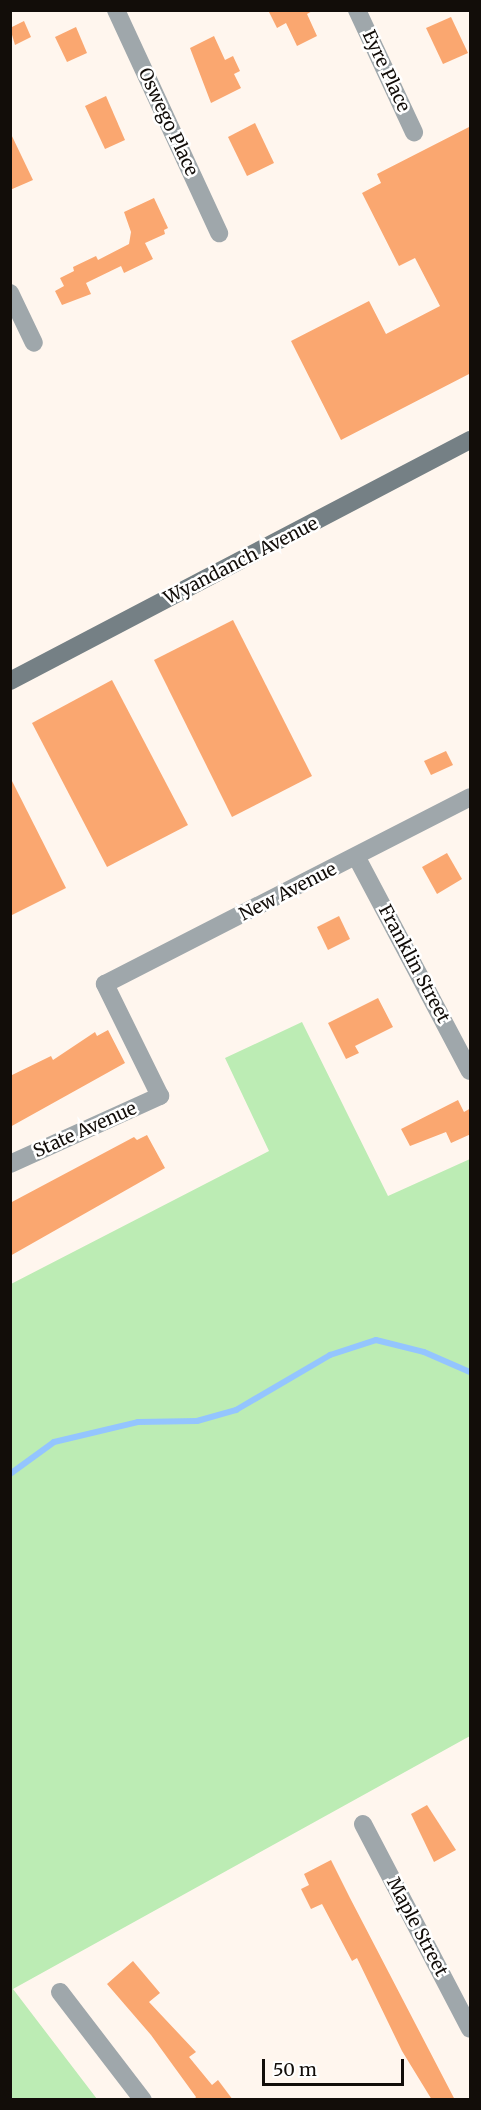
<!DOCTYPE html>
<html>
<head>
<meta charset="utf-8">
<style>
	body { margin:0 }
	#map { position:relative; width:481px; height:2110px; overflow:hidden; background:#fff6ee; font-family:Merriweather,serif }
	div>[style] { position:absolute }
	.green>* { inset:0; background:#bcecb4 }
	.stream>* { height:6px; margin:-3px; padding:0 3px; transform-origin:3px; border-radius:3px; background:#94c5fe }
	.building>* { inset:0; background:#faa770 }
	.street>* { height:18px; margin:-9px; padding:0 9px; transform-origin:9px; border-radius:9px; background:#9fa7ab }
	.secondary>* { height:18px; margin:-9px; padding:0 9px; transform-origin:9px; border-radius:9px; background:#758085 }
	span { translate:-50% -50%; white-space:nowrap; text-align:center; line-height:1.15; -webkit-text-stroke:5px #fff; paint-order:stroke }
	.street-label { font-size:18px; color:#120d09 }
	.frame { position:absolute; inset:0; border:12px solid #120d09; pointer-events:none }
	.scale { position:absolute; left:262px; top:2059px; width:142px; height:27px; box-sizing:border-box; border:3px solid #120d09; border-top:0; padding-left:8px; font-size:18px; line-height:21px; white-space:nowrap; color:#120d09; -webkit-text-stroke:4px #fff; paint-order:stroke }
</style>
</head>
<body>
<div id="map">
	<div class="green">
		<div style="clip-path:polygon(302px 1022px,388px 1196px,470px 1159px,470px 1736px,13px 1989px,97px 2099px,11px 2099px,11px 1284px,269px 1151px,225px 1058px)"></div>
	</div>
	<div class="stream">
		<div style="left:10px;top:1474px;width:54px;rotate:-36deg"></div>
		<div style="left:54px;top:1442px;width:86px;rotate:-13.4deg"></div>
		<div style="left:138px;top:1422px;width:59px;rotate:-1deg"></div>
		<div style="left:197px;top:1421px;width:41px;rotate:-15.8deg"></div>
		<div style="left:236px;top:1410px;width:109px;rotate:-30.3deg"></div>
		<div style="left:330px;top:1355px;width:48px;rotate:-18.1deg"></div>
		<div style="left:376px;top:1340px;width:49px;rotate:14deg"></div>
		<div style="left:424px;top:1352px;width:50px;rotate:23.5deg"></div>
	</div>
	<div class="building">
		<div style="clip-path:polygon(268px 10px,314px 10px,307px 14px,317px 36px,297px 46px,286px 23px,277px 28px)"></div>
		<div style="clip-path:polygon(451px 17px,468px 53px,443px 64px,426px 28px)"></div>
		<div style="clip-path:polygon(24px 21px,31px 37px,15px 45px,10px 28px)"></div>
		<div style="clip-path:polygon(76px 27px,87px 53px,67px 62px,55px 37px)"></div>
		<div style="clip-path:polygon(214px 36px,225px 60px,233px 56px,240px 71px,234px 74px,241px 88px,211px 103px,190px 48px)"></div>
		<div style="clip-path:polygon(106px 96px,125px 140px,105px 149px,85px 106px)"></div>
		<div style="clip-path:polygon(255px 123px,274px 163px,247px 176px,228px 137px)"></div>
		<div style="clip-path:polygon(471px 126px,471px 373px,341px 440px,291px 341px,369px 301px,386px 334px,440px 306px,415px 258px,399px 266px,362px 193px,381px 183px,377px 174px)"></div>
		<div style="clip-path:polygon(10px 132px,33px 180px,10px 190px)"></div>
		<div style="clip-path:polygon(154px 198px,168px 228px,164px 230px,165px 234px,145px 243px,153px 259px,124px 273px,121px 266px,86px 283px,91px 294px,62px 305px,55px 291px,64px 286px,60px 278px,74px 271px,73px 267px,96px 256px,98px 260px,129px 244px,131px 232px,124px 212px)"></div>
		<div style="clip-path:polygon(233px 620px,312px 776px,232px 817px,154px 660px)"></div>
		<div style="clip-path:polygon(112px 680px,188px 825px,107px 867px,32px 723px)"></div>
		<div style="clip-path:polygon(446px 751px,453px 765px,431px 775px,424px 761px)"></div>
		<div style="clip-path:polygon(10px 777px,66px 888px,10px 916px)"></div>
		<div style="clip-path:polygon(447px 853px,462px 879px,437px 894px,422px 867px)"></div>
		<div style="clip-path:polygon(339px 916px,350px 939px,328px 950px,317px 927px)"></div>
		<div style="clip-path:polygon(378px 998px,393px 1027px,355px 1046px,359px 1053px,346px 1059px,328px 1023px)"></div>
		<div style="clip-path:polygon(108px 1030px,125px 1063px,10px 1127px,10px 1076px,51px 1056px,53px 1060px,95px 1032px,97px 1036px)"></div>
		<div style="clip-path:polygon(458px 1100px,464px 1112px,471px 1108px,471px 1134px,451px 1143px,446px 1132px,410px 1146px,401px 1129px)"></div>
		<div style="clip-path:polygon(147px 1135px,165px 1168px,10px 1256px,10px 1203px,134px 1137px,137px 1140px)"></div>
		<div style="clip-path:polygon(427px 1805px,456px 1850px,434px 1862px,411px 1814px)"></div>
		<div style="clip-path:polygon(331px 1860px,350px 1898px,455px 2100px,432px 2100px,402px 2051px,357px 1958px,352px 1961px,322px 1904px,311px 1909px,301px 1889px,309px 1885px,304px 1874px)"></div>
		<div style="clip-path:polygon(133px 1961px,160px 1993px,149px 2002px,196px 2052px,189px 2057px,212px 2085px,218px 2080px,233px 2100px,194px 2100px,196px 2097px,151px 2035px,107px 1984px)"></div>
	</div>
	<div class="street">
		<div style="left:116px;top:10px;width:246px;rotate:65.2deg"></div>
		<div style="left:357px;top:10px;width:135px;rotate:65deg"></div>
		<div style="left:10px;top:293px;width:55px;rotate:64.4deg"></div>
		<div style="left:357px;top:858px;width:241px;rotate:62.1deg"></div>
		<div style="left:10px;top:1164px;width:165px;rotate:-24.4deg"></div>
		<div style="left:160px;top:1096px;width:125px;rotate:-116.2deg"></div>
		<div style="left:105px;top:984px;width:410px;rotate:-27.1deg"></div>
		<div style="left:363px;top:1824px;width:231px;rotate:62.4deg"></div>
		<div style="left:60px;top:1992px;width:136px;rotate:52.5deg"></div>
	</div>
	<div class="secondary">
		<div style="left:10px;top:681px;width:519px;rotate:-27.65deg"></div>
	</div>
	<div class="street-label">
		<span style="left:386px;top:71px;rotate:65deg">Eyre Place</span>
		<span style="left:168px;top:122px;rotate:65deg">Oswego Place</span>
		<span style="left:241px;top:561px;rotate:-27deg">Wyandanch Avenue</span>
		<span style="left:288px;top:892px;rotate:-27deg">New Avenue</span>
		<span style="left:414px;top:964px;rotate:62deg">Franklin Street</span>
		<span style="left:85px;top:1130px;rotate:-24deg">State Avenue</span>
		<span style="left:417px;top:1927px;rotate:62deg">Maple Street</span>
	</div>
	<div class="frame"></div>
	<div class="scale">50 m</div>
</div>
</body>
</html>
